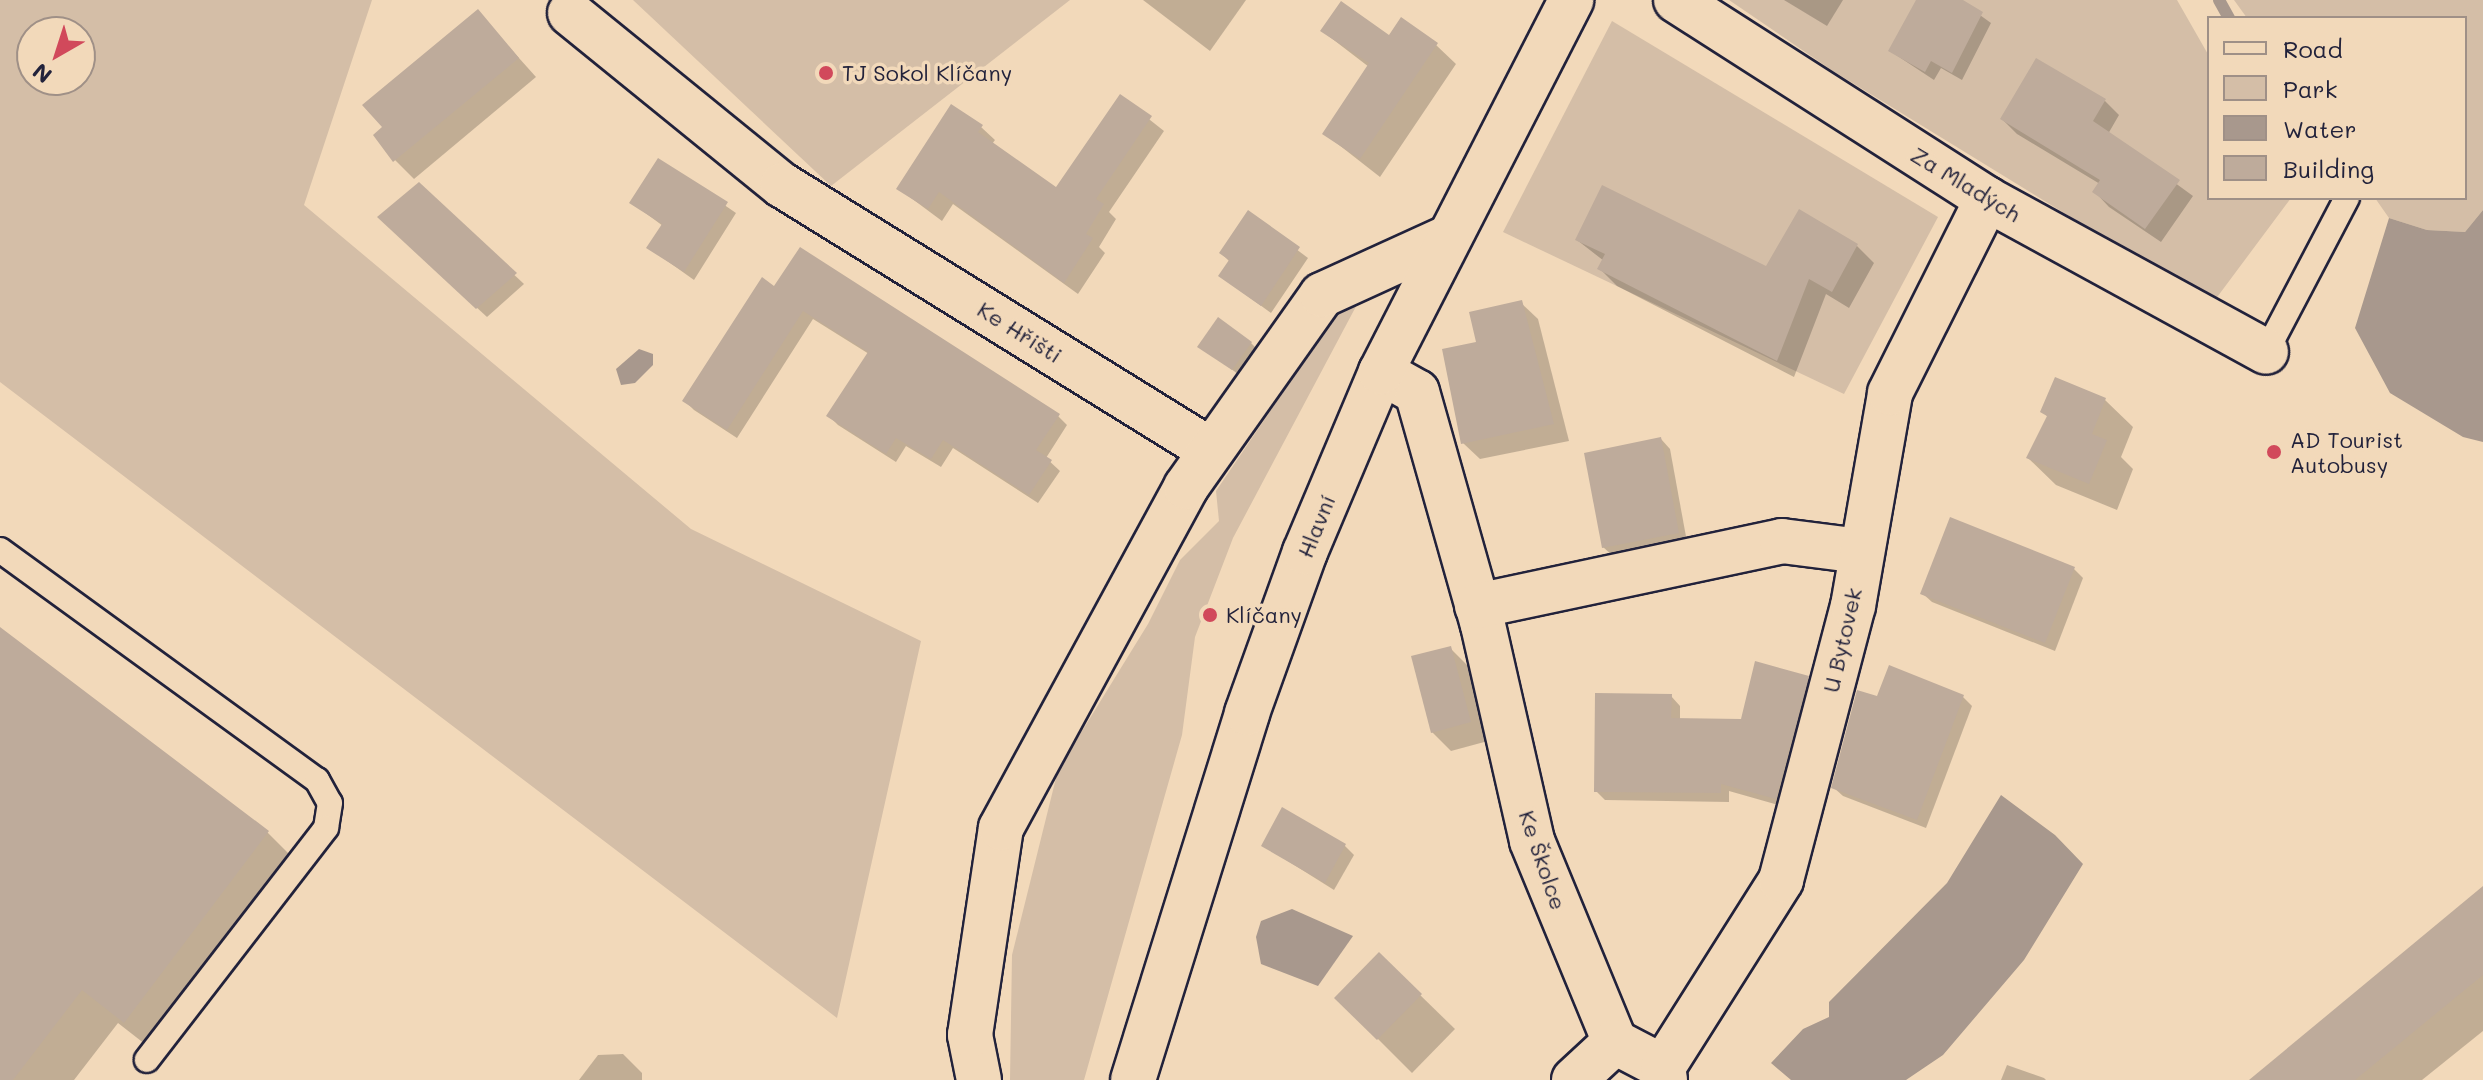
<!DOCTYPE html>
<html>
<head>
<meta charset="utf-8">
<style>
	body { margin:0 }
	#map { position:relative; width:2483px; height:1080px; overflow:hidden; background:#f2d9ba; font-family:Mali,sans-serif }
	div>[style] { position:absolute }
	.green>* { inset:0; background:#d4bea7 }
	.water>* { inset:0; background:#a8988d }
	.shadow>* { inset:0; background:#0003 }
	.stream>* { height:12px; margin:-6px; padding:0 6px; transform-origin:6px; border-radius:6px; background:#a8988d }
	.building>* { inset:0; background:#beab9b }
	.roads { filter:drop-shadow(2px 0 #22223b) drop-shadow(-2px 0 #22223b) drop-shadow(0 2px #22223b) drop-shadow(0 -2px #22223b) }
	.lane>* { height:24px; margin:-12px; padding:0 12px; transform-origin:12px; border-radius:12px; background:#f2d9ba }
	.street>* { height:44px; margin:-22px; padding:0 22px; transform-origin:22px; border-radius:22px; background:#f2d9ba }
	.secondary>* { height:44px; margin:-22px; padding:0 22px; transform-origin:22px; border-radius:22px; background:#f2d9ba }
	.dots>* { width:22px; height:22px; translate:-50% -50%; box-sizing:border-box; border:4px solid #f2d9ba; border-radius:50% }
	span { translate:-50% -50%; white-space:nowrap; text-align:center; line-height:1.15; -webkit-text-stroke:7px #f2d9ba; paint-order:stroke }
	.poi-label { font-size:22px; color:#22223b }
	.left { translate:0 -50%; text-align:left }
	.street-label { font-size:22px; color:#22223b }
	.legend { position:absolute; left:2207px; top:16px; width:260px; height:184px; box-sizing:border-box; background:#f2d9ba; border:2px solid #9f9087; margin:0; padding:10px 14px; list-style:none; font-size:24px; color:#22223b }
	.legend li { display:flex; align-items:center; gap:16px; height:40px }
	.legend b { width:40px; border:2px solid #9f9087 }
	.north { position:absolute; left:16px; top:16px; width:80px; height:80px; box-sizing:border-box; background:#f2d9ba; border:2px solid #9f9087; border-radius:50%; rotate:219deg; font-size:22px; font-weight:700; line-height:32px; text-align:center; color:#22223b }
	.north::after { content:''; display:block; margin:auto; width:28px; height:36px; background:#d1495b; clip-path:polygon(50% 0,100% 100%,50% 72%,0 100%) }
</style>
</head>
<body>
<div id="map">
	<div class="green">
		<div style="clip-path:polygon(evenodd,0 0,372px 0,304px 205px,691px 529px,921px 641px,837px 1018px,0 382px,0 0,32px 32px,80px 32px,80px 80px,32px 80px,32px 32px)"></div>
		<div style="clip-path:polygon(633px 0,1070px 0,831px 186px)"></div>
		<div style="clip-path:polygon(1729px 0,2177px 0,2209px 56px,2209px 198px,2291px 198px,2212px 304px,1833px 71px)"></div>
		<div style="clip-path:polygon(2234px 0,2483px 0,2483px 210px,2465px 232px,2427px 230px,2389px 218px,2375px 198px,2465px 198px,2465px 18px,2247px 18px)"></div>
		<div style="clip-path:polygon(1612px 21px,1938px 217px,1844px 394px,1503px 232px)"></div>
		<div style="clip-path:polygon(1361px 297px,1233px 538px,1195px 637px,1182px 735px,1084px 1080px,1010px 1080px,1012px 955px,1058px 770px,1148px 624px,1180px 560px,1219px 521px,1216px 491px,1347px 298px)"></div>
	</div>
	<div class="water">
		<div style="clip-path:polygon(2483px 210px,2483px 442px,2463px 437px,2390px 393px,2355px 328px,2389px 218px,2427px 230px,2465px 232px)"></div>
		<div style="clip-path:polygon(639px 349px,653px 354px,653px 365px,635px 383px,621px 385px,616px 369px)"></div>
		<div style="clip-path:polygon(2001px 795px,2055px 835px,2083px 864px,2024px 960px,1943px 1055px,1906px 1080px,1791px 1080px,1771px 1063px,1803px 1029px,1829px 1017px,1829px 1002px,1947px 883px)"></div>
		<div style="clip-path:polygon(1292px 909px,1353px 936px,1318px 986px,1261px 964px,1256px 937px,1261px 921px)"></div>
	</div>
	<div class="shadow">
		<div style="clip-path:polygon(1143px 0,1246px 0,1210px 51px)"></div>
		<div style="clip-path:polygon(1784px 0,1843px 0,1827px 26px)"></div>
		<div style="clip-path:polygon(1918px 0,1959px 0,1991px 23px,1962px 80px,1941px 68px,1934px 80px,1890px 51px)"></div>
		<div style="clip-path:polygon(477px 11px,536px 77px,414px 179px,395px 160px,384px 128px)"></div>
		<div style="clip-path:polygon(1322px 31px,1436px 45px,1456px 64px,1380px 177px,1325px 134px,1369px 67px)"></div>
		<div style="clip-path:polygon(1121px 97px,1164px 131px,1109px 212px,1116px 219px,1099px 247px,1105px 253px,1078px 294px,953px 204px,942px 221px,899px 189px,981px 127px,995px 140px,992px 144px,1057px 190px)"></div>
		<div style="clip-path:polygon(2105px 101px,2119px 115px,2108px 134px,2193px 196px,2161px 242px,2109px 207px,2095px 192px,2100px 184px,2017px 134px,2002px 119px)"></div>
		<div style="clip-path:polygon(659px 160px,736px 213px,694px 280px,649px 248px,663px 226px,632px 203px)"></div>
		<div style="clip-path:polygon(419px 185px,524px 284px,487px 317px,388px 226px)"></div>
		<div style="clip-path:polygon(1248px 213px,1308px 258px,1271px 313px,1220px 276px,1230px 262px,1221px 253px)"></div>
		<div style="clip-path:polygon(1577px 240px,1767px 268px,1857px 246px,1874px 263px,1849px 308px,1826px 294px,1794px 377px,1617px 286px,1600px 269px,1604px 261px)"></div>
		<div style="clip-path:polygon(775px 289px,1058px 416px,1067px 425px,1046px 458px,1060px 471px,1038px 503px,953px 448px,941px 467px,906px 446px,896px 462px,838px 425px,829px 416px,869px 354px,813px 319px,737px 438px,694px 410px,685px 401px)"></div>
		<div style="clip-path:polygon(1521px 303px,1538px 319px,1569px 441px,1480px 459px,1463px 443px,1478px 343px)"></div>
		<div style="clip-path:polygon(1251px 343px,1260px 352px,1242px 377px,1200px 346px)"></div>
		<div style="clip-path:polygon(2105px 400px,2133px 427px,2121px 457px,2133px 469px,2117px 510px,2056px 485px,2028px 458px,2049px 418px,2043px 412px)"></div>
		<div style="clip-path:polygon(1661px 439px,1670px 449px,1687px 542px,1613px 556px,1603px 547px)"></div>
		<div style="clip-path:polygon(2074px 569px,2083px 578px,2055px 651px,1932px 602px,1922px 593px)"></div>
		<div style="clip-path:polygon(0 630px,268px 833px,302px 867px,159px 1055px,118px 1023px,74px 1080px,0 1080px)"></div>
		<div style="clip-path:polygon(1450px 648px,1469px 667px,1488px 741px,1451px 751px,1432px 732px)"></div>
		<div style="clip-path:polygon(1808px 678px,1817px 687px,1785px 807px,1729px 791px,1729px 802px,1605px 800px,1596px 791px,1671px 696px,1680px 706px,1680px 720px,1742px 721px)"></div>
		<div style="clip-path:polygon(1963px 697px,1972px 706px,1926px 828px,1843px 796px,1833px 787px,1878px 698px)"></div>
		<div style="clip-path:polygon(1264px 846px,1345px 846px,1354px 855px,1334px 890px)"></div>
		<div style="clip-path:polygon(2483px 888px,2483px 1031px,2422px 1080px,2251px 1080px)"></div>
		<div style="clip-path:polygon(1379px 955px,1455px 1029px,1412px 1073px,1337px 998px)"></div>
		<div style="clip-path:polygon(623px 1054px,642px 1073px,642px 1080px,579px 1080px,598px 1055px)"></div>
		<div style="clip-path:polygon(2007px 1065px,2044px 1078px,2046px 1080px,2001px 1080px)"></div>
	</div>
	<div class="stream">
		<div style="left:2219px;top:0;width:21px;rotate:61deg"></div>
	</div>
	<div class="building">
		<div style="clip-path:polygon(1916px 0,1963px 0,1983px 12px,1952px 73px,1931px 61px,1925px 72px,1888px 51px)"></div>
		<div style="clip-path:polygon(1341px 1px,1389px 35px,1401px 17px,1438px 43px,1360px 159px,1322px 134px,1369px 63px,1320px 31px)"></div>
		<div style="clip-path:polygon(478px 9px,519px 58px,393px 162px,373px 135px,382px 127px,362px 105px)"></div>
		<div style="clip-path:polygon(2036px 58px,2106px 99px,2093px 121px,2180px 180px,2145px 229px,2092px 192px,2100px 180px,2000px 119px)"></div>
		<div style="clip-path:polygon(1120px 94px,1152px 116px,1096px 199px,1104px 204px,1086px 234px,1093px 238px,1064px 283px,939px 192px,928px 209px,896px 189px,951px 104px,983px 125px,978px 132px,1056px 187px)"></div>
		<div style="clip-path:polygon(658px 158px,728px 202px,684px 272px,646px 248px,662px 224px,629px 203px)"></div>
		<div style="clip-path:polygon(419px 182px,517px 273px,476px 309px,377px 217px)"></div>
		<div style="clip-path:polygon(1602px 185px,1766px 266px,1799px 209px,1858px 244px,1832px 292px,1809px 279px,1777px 361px,1597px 269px,1605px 254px,1575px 240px)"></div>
		<div style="clip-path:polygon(1248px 210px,1300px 247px,1261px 306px,1218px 276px,1229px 260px,1219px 253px)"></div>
		<div style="clip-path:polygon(800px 247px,1060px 414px,1036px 450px,1052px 460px,1029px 495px,943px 440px,931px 459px,896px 438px,886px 454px,826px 416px,868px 352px,803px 311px,727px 430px,682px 401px,762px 277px,774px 286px)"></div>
		<div style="clip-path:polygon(1522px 300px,1554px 424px,1461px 444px,1442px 349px,1476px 342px,1469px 312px)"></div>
		<div style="clip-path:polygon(1218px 317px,1252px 342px,1232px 370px,1197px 347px)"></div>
		<div style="clip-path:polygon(2055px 377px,2106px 398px,2092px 434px,2107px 440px,2089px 484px,2026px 458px,2047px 416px,2040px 412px)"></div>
		<div style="clip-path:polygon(1661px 437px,1679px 533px,1602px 548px,1584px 453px)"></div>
		<div style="clip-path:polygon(1950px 517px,2075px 567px,2045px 643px,1920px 594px)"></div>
		<div style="clip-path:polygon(0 627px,269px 831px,124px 1023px,82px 990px,13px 1080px,0 1080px)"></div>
		<div style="clip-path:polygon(1451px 646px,1471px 722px,1431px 733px,1411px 656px)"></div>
		<div style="clip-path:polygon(1755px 661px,1809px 676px,1776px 799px,1721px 784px,1721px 793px,1594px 792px,1595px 693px,1672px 694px,1671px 718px,1741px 719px)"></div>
		<div style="clip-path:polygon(1889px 665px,1964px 695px,1917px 820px,1831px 788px,1857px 690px,1877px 696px)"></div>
		<div style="clip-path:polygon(1282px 807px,1346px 844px,1325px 883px,1261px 846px)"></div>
		<div style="clip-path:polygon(2483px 886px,2483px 975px,2355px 1080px,2249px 1080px)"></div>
		<div style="clip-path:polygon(1379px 952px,1422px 994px,1377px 1040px,1334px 998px)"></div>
	</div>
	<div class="roads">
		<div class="lane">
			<div style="left:2266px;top:352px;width:174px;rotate:-62.3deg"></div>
			<div style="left:0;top:550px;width:392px;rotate:36deg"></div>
			<div style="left:317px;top:780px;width:26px;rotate:61deg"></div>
			<div style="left:330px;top:803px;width:25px;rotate:99deg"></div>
			<div style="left:326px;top:828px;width:293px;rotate:127.7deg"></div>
		</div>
		<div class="street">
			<div style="left:1676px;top:0;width:369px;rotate:32.6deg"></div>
			<div style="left:1987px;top:199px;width:318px;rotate:28.7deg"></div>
			<div style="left:570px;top:13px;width:273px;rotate:39.1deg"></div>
			<div style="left:782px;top:185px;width:503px;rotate:31.76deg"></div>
			<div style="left:1381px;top:372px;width:41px;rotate:29.1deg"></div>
			<div style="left:1417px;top:392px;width:242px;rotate:74.2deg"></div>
			<div style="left:1483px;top:625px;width:221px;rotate:77.2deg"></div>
			<div style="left:1532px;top:841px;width:217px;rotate:67.6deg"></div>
			<div style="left:1615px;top:1042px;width:54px;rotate:27.5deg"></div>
			<div style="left:1663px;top:1067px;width:13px;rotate:81deg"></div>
			<div style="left:1477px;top:606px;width:312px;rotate:-12deg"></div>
			<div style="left:1782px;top:541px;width:79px;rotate:7.3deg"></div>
			<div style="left:1663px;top:1067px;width:221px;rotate:-57.7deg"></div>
			<div style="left:1781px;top:880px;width:283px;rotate:-75.3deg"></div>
			<div style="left:1853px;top:606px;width:216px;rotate:-80.1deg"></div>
			<div style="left:1890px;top:393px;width:217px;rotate:-63.4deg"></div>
			<div style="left:979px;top:1080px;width:46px;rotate:-101.3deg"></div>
			<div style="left:970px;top:1035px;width:209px;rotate:-81.5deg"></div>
			<div style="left:1001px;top:828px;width:388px;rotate:-61.5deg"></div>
			<div style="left:1186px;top:487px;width:235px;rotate:-54.7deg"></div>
			<div style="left:1322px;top:295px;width:137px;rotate:-24.5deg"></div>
			<div style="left:1574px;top:1080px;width:56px;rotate:-42.8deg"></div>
		</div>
		<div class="secondary">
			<div style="left:1133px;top:1080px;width:384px;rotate:-72.7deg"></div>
			<div style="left:1247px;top:713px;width:171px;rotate:-70.2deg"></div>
			<div style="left:1305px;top:552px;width:195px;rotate:-67.1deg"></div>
			<div style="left:1381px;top:372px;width:418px;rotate:-62.9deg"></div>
		</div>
	</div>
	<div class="dots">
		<div style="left:826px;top:73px;background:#d1495b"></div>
		<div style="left:2274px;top:452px;background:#d1495b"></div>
		<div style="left:1210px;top:615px;background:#d1495b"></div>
	</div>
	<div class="poi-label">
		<span class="left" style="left:842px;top:73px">TJ Sokol Klíčany</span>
		<span class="left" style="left:2290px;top:452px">AD Tourist<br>Autobusy</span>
		<span class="left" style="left:1226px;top:615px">Klíčany</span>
	</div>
	<div class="street-label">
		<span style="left:1966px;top:184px;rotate:31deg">Za Mladých</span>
		<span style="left:1020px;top:332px;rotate:32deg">Ke Hřišti</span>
		<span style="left:1316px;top:526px;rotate:-68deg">Hlavní</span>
		<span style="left:1842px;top:640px;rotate:-77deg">U Bytovek</span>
		<span style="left:1543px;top:860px;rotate:71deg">Ke Školce</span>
	</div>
	<ul class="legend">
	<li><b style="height:10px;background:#f2d9ba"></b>Road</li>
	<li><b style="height:22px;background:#d4bea7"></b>Park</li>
	<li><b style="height:22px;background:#a8988d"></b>Water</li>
	<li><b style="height:22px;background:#beab9b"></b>Building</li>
	</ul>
	<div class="north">N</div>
</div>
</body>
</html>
